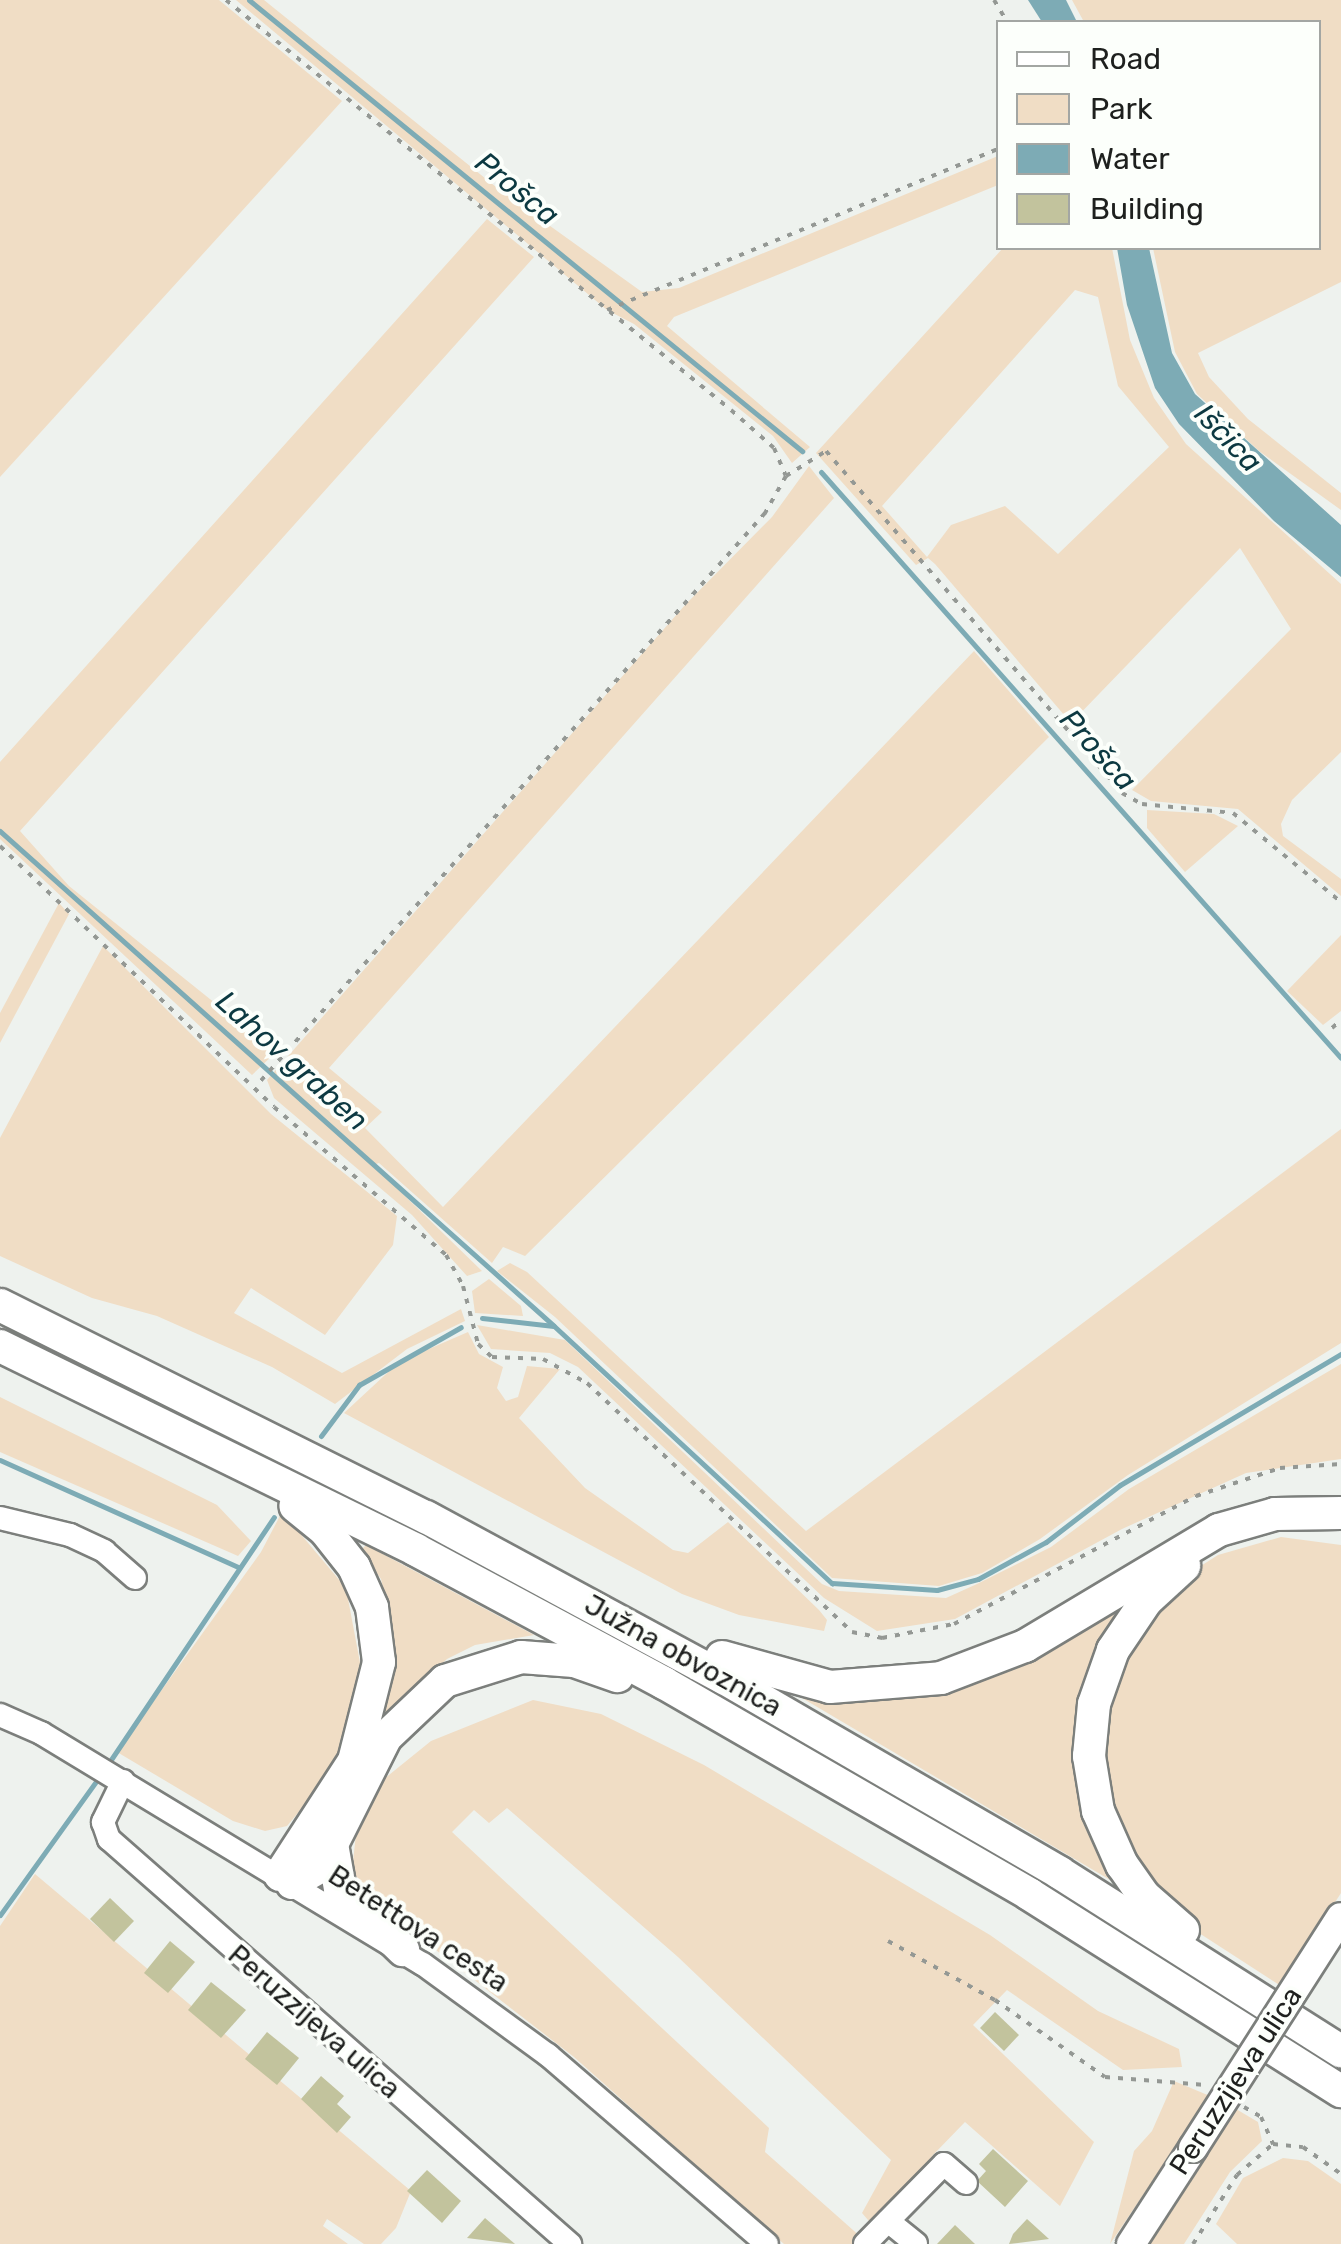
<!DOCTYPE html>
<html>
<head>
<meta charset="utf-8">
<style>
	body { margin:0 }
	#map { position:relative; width:1341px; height:2244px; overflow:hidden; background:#eef2ee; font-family:Rubik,sans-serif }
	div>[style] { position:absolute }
	.green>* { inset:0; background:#f0ddc5 }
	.water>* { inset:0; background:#7dabb5 }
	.stream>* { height:5px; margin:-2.5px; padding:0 2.5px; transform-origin:2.5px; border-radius:2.5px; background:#7dabb5 }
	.building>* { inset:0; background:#c2c39d }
	.path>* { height:4px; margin-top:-2px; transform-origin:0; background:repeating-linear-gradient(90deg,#949894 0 5px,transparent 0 13px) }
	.roads { filter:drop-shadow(2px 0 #7c7f7c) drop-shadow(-2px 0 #7c7f7c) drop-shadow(0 2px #7c7f7c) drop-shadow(0 -2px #7c7f7c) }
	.minor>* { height:22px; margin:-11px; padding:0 11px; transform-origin:11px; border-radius:11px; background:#fff }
	.major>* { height:28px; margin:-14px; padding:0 14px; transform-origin:14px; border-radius:14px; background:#fff }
	.highway>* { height:32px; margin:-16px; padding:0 16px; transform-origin:16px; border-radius:16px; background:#fff }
	.bridges { filter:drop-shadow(2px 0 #7c7f7c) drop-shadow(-2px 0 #7c7f7c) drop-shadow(0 2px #7c7f7c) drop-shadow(0 -2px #7c7f7c) }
	.major-bridge>* { height:28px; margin:-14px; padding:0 14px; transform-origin:14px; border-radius:14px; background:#fff }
	span { translate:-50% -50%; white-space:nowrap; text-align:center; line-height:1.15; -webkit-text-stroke:8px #fcfffb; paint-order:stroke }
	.street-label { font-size:28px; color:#1e201e }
	.water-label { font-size:30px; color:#0c3941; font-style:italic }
	.legend { position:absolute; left:996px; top:20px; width:325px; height:230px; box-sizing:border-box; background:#fcfffb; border:2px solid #a3a6a3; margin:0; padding:12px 18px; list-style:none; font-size:30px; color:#1e201e }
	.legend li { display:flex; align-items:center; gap:20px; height:50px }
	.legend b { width:50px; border:2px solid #a3a6a3 }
</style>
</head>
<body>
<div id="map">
	<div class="green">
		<div style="clip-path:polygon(0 0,219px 0,342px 101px,0 477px)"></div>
		<div style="clip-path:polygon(236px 0,264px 0,496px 187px,642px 292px,679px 288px,998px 156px,998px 185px,674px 317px,667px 326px,810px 447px,792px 463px,773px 436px,634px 324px,607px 310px)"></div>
		<div style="clip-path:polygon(1072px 0,1341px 0,1341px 282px,1198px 353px,1209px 377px,1248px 419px,1341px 493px,1341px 510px,1259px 451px,1197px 394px,1175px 352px,1153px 248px,1318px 248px,1318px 22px,1084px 22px)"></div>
		<div style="clip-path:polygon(487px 219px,534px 257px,20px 831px,69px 886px,276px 1052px,252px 1075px,0 839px,0 762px)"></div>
		<div style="clip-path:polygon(evenodd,1003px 248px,1112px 248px,1130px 340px,1154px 398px,1186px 444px,1341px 584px,1341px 752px,1292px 800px,1281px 824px,1283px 836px,1341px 879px,1341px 896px,1238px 809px,1151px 801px,1132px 790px,1291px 629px,1240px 548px,1071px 723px,935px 564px,928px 558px,916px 565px,816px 453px,1003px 248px,1075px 290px,1098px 297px,1118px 386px,1169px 447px,1058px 554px,1005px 506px,951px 525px,927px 557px,882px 506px,1075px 290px)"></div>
		<div style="clip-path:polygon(809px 466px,834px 498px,329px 1068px,382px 1112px,365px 1128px,443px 1207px,974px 651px,1049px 737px,525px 1256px,503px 1247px,492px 1263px,379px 1163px,373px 1165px,482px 1271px,467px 1276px,412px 1215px,274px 1098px,267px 1080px,685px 605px,772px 517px)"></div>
		<div style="clip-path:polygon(1147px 810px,1214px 814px,1238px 826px,1185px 872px,1147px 828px)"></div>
		<div style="clip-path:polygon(59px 903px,69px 914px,0 1043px,0 1013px)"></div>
		<div style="clip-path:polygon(1341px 935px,1341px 1011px,1323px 1025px,1287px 991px)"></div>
		<div style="clip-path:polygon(103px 946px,271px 1114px,397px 1216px,393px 1245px,325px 1335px,251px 1288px,234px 1313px,342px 1373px,461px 1309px,465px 1321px,407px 1349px,335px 1404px,272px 1367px,157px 1316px,92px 1298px,0 1256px,0 1138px)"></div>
		<div style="clip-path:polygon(1341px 1129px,1341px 1343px,1128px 1475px,1040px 1539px,982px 1573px,939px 1586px,832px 1578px,555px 1317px,497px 1271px,510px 1263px,527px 1272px,806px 1531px)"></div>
		<div style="clip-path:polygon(489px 1279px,521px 1306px,523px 1316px,475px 1313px,472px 1291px)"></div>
		<div style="clip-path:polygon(477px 1325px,565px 1340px,822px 1584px,839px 1591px,946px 1598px,977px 1584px,1051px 1547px,1129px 1489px,1341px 1364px,1341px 1459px,1246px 1473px,1122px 1529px,955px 1619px,877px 1631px,824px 1598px,578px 1367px,550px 1353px,491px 1349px)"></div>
		<div style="clip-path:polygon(468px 1332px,479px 1354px,503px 1367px,497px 1388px,506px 1401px,518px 1397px,527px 1366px,560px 1369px,519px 1418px,585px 1488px,673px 1550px,688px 1553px,728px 1522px,819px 1610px,827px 1620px,824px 1631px,739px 1615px,682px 1594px,344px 1413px,399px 1362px)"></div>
		<div style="clip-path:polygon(0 1397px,217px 1505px,251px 1541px,238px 1556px,0 1452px)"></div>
		<div style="clip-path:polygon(282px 1512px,346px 1588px,361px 1668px,334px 1770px,287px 1826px,265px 1831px,233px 1821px,117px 1752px,261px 1552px)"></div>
		<div style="clip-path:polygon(1281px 1537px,1341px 1545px,1341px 1893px,1281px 1986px,1199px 1933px,1142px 1878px,1098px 1774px,1106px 1687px,1171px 1585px,1218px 1555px)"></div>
		<div style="clip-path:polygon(366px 1545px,534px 1635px,475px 1645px,447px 1659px,383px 1716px,394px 1637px,381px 1579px,361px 1550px)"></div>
		<div style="clip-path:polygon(1140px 1583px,1095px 1674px,1117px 1884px,802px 1698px,874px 1696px)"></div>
		<div style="clip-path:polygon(533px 1700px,601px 1714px,704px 1765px,990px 1935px,1098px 2011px,1179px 2049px,1182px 2067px,1123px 2070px,1007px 1990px,973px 2025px,1094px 2142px,1060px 2206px,965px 2122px,933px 2155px,920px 2183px,874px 2227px,862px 2213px,891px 2160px,678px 1957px,507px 1808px,489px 1823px,474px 1810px,452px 1832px,769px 2128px,765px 2152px,862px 2238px,856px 2244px,784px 2244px,574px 2057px,379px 1906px,352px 1871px,356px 1834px,384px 1779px,431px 1741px)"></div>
		<div style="clip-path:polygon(35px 1874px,411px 2191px,396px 2228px,381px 2244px,364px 2244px,327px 2219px,323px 2226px,348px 2244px,0 2244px,0 1926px)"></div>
		<div style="clip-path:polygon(1174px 2081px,1210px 2096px,1110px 2244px,1134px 2151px,1152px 2131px)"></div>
		<div style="clip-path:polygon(1236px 2109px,1258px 2122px,1262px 2141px,1230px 2172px,1184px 2244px,1150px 2244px)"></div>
		<div style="clip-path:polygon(1283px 2158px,1308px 2161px,1341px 2184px,1341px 2244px,1237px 2244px,1216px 2224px,1243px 2178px)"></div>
	</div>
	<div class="water">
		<div style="clip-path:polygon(1028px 0,1066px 0,1077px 22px,1042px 22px)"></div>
		<div style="clip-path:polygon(1117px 248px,1149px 248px,1172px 353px,1195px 394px,1341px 525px,1341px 577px,1274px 521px,1179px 424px,1155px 388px,1127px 305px)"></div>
	</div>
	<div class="stream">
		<div style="left:249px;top:0;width:714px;rotate:39.2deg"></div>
		<div style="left:821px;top:472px;width:783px;rotate:48.42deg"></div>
		<div style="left:0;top:831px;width:742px;rotate:41.77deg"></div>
		<div style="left:482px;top:1318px;width:72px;rotate:6.3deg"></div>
		<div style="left:554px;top:1326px;width:379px;rotate:42.8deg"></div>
		<div style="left:832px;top:1583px;width:105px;rotate:3.8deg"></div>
		<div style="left:937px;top:1590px;width:42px;rotate:-15deg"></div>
		<div style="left:978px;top:1579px;width:77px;rotate:-28.6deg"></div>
		<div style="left:1046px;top:1542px;width:93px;rotate:-37.6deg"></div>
		<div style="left:1120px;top:1485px;width:257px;rotate:-30.7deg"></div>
		<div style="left:321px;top:1436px;width:64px;rotate:-53.3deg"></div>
		<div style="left:359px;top:1385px;width:117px;rotate:-29.6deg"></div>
		<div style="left:0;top:1460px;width:261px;rotate:24.2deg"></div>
		<div style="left:106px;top:1767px;width:301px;rotate:-56.1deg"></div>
		<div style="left:0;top:1915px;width:171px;rotate:-54.3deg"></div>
	</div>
	<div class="building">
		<div style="clip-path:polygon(110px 1898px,134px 1921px,114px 1942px,90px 1919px)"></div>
		<div style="clip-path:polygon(170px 1941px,195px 1962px,168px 1993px,144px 1973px)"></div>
		<div style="clip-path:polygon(211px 1982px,246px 2010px,221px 2038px,188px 2010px)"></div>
		<div style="clip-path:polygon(995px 2012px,1019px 2035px,1004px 2051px,980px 2028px)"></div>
		<div style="clip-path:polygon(267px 2032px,299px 2058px,277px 2085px,245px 2059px)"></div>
		<div style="clip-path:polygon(321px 2076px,344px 2096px,337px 2104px,351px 2117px,337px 2133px,301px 2099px)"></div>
		<div style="clip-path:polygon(993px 2149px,1028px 2181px,1005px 2207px,977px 2181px,986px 2171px,979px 2164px)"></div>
		<div style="clip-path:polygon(427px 2170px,461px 2201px,442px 2223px,407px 2191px)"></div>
		<div style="clip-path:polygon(485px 2218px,515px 2244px,467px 2238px)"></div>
		<div style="clip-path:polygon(1027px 2219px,1049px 2239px,1009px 2244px,1013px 2234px)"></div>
		<div style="clip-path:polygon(955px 2225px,975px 2244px,937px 2244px)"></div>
	</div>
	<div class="path">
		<div style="left:226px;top:0;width:650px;rotate:39.07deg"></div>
		<div style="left:731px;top:410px;width:57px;rotate:41.5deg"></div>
		<div style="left:774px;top:448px;width:30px;rotate:67deg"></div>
		<div style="left:786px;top:476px;width:43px;rotate:119.6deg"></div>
		<div style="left:765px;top:513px;width:766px;rotate:131.61deg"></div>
		<div style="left:994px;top:0;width:26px;rotate:59deg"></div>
		<div style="left:607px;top:310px;width:423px;rotate:-22.4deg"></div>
		<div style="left:786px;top:476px;width:47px;rotate:-32deg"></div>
		<div style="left:826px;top:451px;width:452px;rotate:49.1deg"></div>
		<div style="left:1122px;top:793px;width:23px;rotate:29deg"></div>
		<div style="left:1142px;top:804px;width:91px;rotate:5.6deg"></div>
		<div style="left:1233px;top:813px;width:140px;rotate:39.5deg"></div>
		<div style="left:0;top:846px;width:378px;rotate:43.6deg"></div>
		<div style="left:274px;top:1107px;width:227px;rotate:40.7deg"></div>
		<div style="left:446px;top:1255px;width:35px;rotate:61deg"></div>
		<div style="left:463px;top:1286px;width:60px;rotate:75.5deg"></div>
		<div style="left:478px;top:1344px;width:19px;rotate:43deg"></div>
		<div style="left:492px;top:1357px;width:51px;rotate:2.2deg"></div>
		<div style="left:543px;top:1359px;width:50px;rotate:28.6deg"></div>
		<div style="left:587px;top:1383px;width:364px;rotate:43.2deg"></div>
		<div style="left:852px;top:1632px;width:31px;rotate:11deg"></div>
		<div style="left:882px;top:1638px;width:73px;rotate:-11deg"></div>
		<div style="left:954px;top:1624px;width:274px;rotate:-27.9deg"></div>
		<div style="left:1196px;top:1496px;width:89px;rotate:-18.4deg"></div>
		<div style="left:1280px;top:1468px;width:61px;rotate:-3.8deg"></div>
		<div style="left:1332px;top:1028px;width:12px;rotate:-42deg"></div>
		<div style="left:888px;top:1941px;width:122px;rotate:28.9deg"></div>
		<div style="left:995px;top:2000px;width:134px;rotate:35deg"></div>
		<div style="left:1105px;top:2077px;width:101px;rotate:4.5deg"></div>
		<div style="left:1244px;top:2107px;width:20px;rotate:30deg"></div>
		<div style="left:1261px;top:2117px;width:30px;rotate:66deg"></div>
		<div style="left:1193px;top:2244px;width:82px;rotate:-57.5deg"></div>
		<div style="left:1237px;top:2175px;width:48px;rotate:-40.7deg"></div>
		<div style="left:1273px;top:2144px;width:30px;rotate:6deg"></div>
		<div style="left:1303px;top:2147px;width:47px;rotate:35.4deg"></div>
	</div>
	<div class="roads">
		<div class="minor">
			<div style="left:0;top:1518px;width:72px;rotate:13.7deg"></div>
			<div style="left:70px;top:1535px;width:38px;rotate:25deg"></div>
			<div style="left:104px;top:1551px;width:41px;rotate:41.1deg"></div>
			<div style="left:0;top:1715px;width:45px;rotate:23.7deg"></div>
			<div style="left:41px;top:1733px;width:446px;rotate:31.2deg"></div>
			<div style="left:423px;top:1964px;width:155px;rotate:36.1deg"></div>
			<div style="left:548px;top:2055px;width:289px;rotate:40.8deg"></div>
			<div style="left:123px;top:1781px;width:46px;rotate:116deg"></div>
			<div style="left:103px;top:1822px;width:18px;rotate:71deg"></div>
			<div style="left:109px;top:1839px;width:614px;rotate:41.3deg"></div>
			<div style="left:888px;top:2221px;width:36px;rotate:39deg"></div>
			<div style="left:865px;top:2244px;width:112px;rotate:-45.4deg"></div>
			<div style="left:944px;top:2164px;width:29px;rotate:41deg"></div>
		</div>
		<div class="major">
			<div style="left:1131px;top:2244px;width:114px;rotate:-57.1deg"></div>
		</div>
		<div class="highway">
			<div style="left:0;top:1305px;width:476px;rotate:26.5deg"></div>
			<div style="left:426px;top:1517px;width:339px;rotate:28.4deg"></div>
			<div style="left:724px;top:1678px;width:388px;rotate:30.1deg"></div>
			<div style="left:1060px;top:1873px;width:333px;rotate:32.4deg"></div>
			<div style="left:0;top:1346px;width:463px;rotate:26.1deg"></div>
			<div style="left:416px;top:1550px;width:281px;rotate:28.2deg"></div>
			<div style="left:664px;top:1683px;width:422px;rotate:30deg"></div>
			<div style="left:1029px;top:1894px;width:369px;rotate:32.3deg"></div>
			<div style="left:722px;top:1657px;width:112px;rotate:15.5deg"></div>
			<div style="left:830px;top:1687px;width:111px;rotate:-4.6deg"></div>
			<div style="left:941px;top:1678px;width:90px;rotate:-20.9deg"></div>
			<div style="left:1025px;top:1646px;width:226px;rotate:-30.9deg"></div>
			<div style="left:1219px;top:1530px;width:58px;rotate:-15.9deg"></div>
			<div style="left:1275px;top:1514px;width:66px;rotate:-0.9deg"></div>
			<div style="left:332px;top:1844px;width:46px;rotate:79.9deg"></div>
			<div style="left:340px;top:1889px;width:88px;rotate:44.1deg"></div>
			<div style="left:280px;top:1875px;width:136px;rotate:-57deg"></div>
			<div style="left:354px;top:1761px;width:102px;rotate:-75.8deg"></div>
			<div style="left:379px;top:1662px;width:55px;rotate:-97.3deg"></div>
			<div style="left:372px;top:1607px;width:44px;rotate:-114.2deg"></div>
			<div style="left:354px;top:1567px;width:47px;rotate:-128.1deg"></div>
			<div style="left:325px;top:1530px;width:38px;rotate:-141deg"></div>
			<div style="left:292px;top:1883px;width:34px;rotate:-30deg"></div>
			<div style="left:321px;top:1866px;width:144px;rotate:-63.3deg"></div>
			<div style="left:386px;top:1737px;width:81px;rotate:-43.5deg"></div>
			<div style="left:445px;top:1681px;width:80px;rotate:-17.5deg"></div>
			<div style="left:521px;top:1657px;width:53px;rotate:4.3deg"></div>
			<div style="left:574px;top:1661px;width:46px;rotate:19.2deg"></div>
			<div style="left:1183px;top:1930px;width:52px;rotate:-138.9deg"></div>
			<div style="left:1144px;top:1896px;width:38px;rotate:-125deg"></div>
			<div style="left:1122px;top:1865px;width:59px;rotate:-114deg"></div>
			<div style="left:1098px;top:1811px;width:56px;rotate:-99.3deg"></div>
			<div style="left:1089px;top:1756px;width:52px;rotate:-84.5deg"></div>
			<div style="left:1094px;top:1704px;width:57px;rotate:-70.6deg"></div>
			<div style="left:1113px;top:1650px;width:59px;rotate:-56deg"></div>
			<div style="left:1146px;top:1601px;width:52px;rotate:-42.6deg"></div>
		</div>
	</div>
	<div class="bridges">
		<div class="major-bridge">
			<div style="left:1193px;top:2148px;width:274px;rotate:-57.4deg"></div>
		</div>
	</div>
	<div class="street-label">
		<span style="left:683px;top:1656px;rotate:29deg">Južna obvoznica</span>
		<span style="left:418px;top:1929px;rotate:33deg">Betettova cesta</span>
		<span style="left:314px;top:2022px;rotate:41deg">Peruzzijeva ulica</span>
		<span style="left:1236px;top:2081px;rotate:-57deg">Peruzzijeva ulica</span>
	</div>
	<div class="water-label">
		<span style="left:517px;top:189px;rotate:39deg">Prošca</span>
		<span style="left:1228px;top:438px;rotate:46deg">Iščica</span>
		<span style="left:1098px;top:750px;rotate:48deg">Prošca</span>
		<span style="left:292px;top:1061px;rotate:42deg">Lahov graben</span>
	</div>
	<ul class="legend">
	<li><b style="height:12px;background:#fff"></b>Road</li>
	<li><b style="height:28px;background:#f0ddc5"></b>Park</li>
	<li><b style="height:28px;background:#7dabb5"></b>Water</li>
	<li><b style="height:28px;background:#c2c39d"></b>Building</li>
	</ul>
</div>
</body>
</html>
